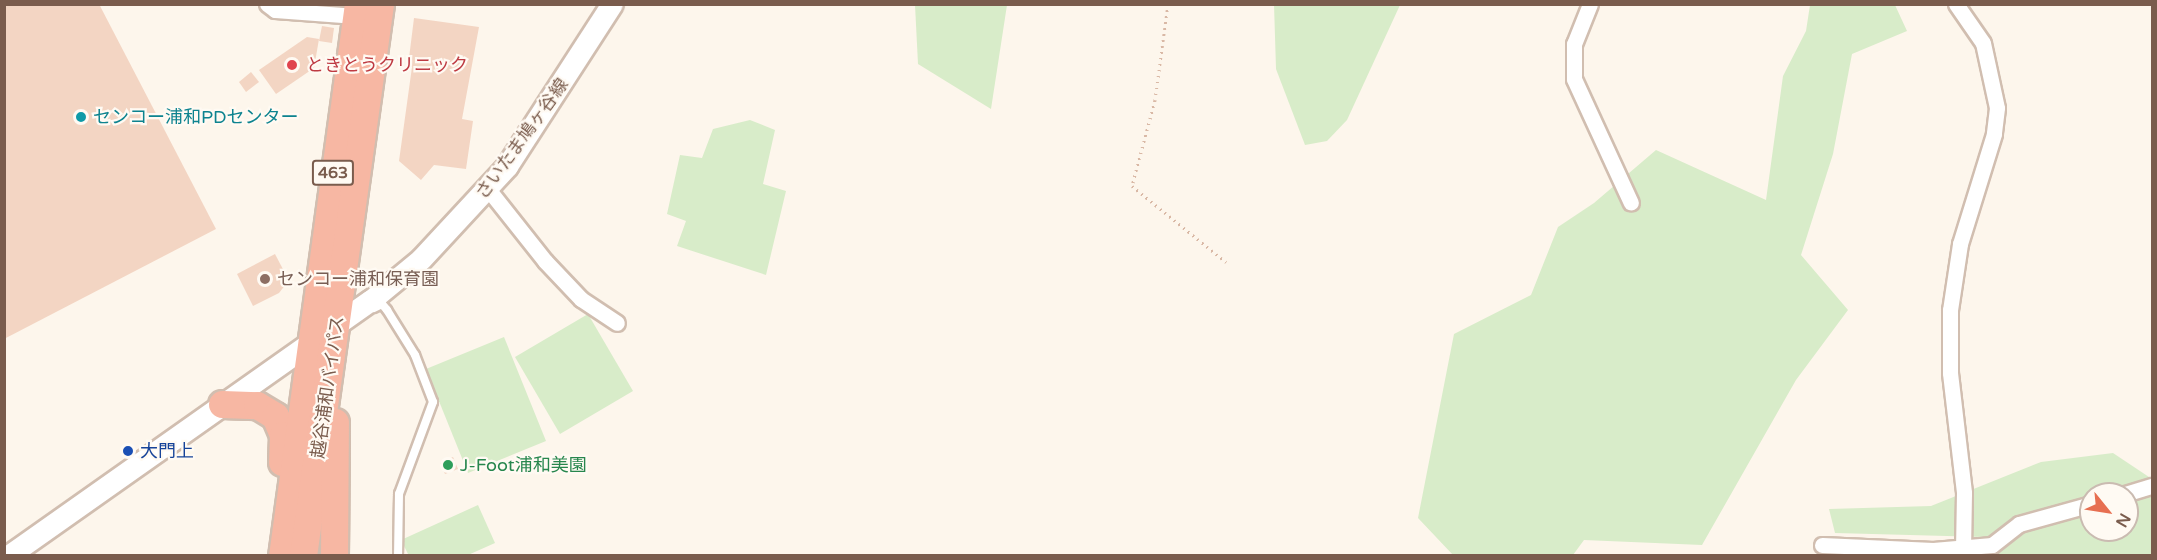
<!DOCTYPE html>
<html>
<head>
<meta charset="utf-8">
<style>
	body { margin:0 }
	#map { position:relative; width:2157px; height:560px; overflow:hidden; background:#fdf6ec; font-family:"Varela Round","Noto Sans JP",sans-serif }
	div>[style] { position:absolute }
	.green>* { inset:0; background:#d8ecc9 }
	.building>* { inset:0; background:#f3d5c3 }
	.path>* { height:3px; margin-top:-1.5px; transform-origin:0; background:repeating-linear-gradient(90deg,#d9b8a5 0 1.5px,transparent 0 6px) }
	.roads { filter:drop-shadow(2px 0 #d1beb0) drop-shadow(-2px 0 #d1beb0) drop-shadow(0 2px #d1beb0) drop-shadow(0 -2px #d1beb0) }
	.lane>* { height:8px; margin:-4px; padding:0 4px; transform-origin:4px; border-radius:4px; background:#fff }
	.street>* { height:15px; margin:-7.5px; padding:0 7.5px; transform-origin:7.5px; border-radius:7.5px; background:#fff }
	.secondary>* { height:21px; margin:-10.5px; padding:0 10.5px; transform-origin:10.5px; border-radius:10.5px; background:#fff }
	.highway>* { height:27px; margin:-13.5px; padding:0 13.5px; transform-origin:13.5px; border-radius:13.5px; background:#f7b7a3 }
	.dots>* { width:16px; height:16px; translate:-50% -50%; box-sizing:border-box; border:3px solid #fffaf3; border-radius:50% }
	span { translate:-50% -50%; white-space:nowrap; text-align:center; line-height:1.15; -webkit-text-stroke:4.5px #fffaf3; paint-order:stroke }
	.shield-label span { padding:2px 4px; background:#fffaf3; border:2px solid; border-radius:4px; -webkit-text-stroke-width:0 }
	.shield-label { font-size:16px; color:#7a5c4d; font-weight:700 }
	.health-label { font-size:18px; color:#be3a42 }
	.left { translate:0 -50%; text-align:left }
	.culture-label { font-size:18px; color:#0d838f }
	.street-label { font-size:18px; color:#7a5c4d }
	.education-label { font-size:18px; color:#785e54 }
	.transit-label { font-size:18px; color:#164399 }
	.leisure-label { font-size:18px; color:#27864d }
	.frame { position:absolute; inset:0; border:6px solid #7a5c4d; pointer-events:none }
	.north { position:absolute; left:2079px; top:482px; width:60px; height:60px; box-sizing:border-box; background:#fffaf3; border:2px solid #cabbb1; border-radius:50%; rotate:120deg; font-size:16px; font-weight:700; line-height:24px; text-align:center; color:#7a5c4d }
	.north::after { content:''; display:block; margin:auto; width:21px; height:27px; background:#e76f51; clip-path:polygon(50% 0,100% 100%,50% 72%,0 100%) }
</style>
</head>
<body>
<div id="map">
	<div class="green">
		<div style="clip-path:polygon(915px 5px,1007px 5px,991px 109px,918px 64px)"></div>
		<div style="clip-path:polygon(1274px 5px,1400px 5px,1347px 120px,1327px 141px,1305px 145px,1276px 69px)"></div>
		<div style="clip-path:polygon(1810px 5px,1895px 5px,1907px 31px,1852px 54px,1833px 154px,1801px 255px,1848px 310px,1796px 380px,1702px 545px,1584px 540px,1573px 555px,1453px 555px,1418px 518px,1454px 334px,1531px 295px,1558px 227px,1594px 203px,1656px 150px,1766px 200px,1783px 76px,1806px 31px)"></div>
		<div style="clip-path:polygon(750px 120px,775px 130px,763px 184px,786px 191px,766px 275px,677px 246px,686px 221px,667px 214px,680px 155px,702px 158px,713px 129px)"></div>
		<div style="clip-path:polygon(588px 314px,633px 391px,560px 434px,515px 357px)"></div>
		<div style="clip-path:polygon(504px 337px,546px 441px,468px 473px,426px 369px)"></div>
		<div style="clip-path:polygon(evenodd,2113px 453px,2152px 479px,2152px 555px,1986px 555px,1984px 537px,1835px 533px,1829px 509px,1931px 506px,2041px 462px,2113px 453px,2091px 494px,2127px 494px,2127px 530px,2091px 530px,2091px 494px)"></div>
		<div style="clip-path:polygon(478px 505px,495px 543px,468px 555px,409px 556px,401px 540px)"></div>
	</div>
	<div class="building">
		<div style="clip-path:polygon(4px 4px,99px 4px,216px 229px,4px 339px)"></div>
		<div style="clip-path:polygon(414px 18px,479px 27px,462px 119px,473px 121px,466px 169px,434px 165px,421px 180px,399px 161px,412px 67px,408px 66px)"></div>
		<div style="clip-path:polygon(322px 26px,334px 28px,332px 43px,319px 41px)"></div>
		<div style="clip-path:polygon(307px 37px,319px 39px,314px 68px,276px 94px,259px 70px)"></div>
		<div style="clip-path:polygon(251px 72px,259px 82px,246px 92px,239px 82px)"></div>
		<div style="clip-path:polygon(275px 254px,286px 275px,286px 284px,279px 293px,253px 306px,237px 274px)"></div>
		<div style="clip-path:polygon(453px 457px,458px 469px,445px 474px,440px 463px)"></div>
	</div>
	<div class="path">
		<div style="left:1168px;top:4px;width:97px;rotate:97.7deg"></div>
		<div style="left:1155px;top:100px;width:89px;rotate:105deg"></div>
		<div style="left:1132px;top:186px;width:121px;rotate:39deg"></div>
	</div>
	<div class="roads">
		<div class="lane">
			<div style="left:374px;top:308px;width:9px;rotate:-27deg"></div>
			<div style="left:382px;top:304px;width:8px;rotate:50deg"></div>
			<div style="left:387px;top:310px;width:53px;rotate:58.1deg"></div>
			<div style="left:415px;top:355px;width:50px;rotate:69deg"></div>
			<div style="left:433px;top:402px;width:98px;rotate:110.3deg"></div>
			<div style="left:399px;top:494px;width:62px;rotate:90.9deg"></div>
		</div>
		<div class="street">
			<div style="left:267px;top:4px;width:10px;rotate:37deg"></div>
			<div style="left:275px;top:10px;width:81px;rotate:4.2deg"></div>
			<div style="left:1590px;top:4px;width:43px;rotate:111.8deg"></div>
			<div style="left:1574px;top:44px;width:35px;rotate:90deg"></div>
			<div style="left:1574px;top:79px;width:136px;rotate:65.3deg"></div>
			<div style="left:1956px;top:4px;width:47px;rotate:55.3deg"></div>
			<div style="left:1983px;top:43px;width:66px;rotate:77.8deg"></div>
			<div style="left:1997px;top:108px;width:26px;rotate:97deg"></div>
			<div style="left:1994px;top:134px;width:115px;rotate:107.2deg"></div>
			<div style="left:1960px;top:244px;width:67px;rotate:98.6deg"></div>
			<div style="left:1950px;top:310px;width:63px;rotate:90deg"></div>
			<div style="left:1950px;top:373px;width:121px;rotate:83.3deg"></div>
			<div style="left:1964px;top:493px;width:55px;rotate:91deg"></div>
			<div style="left:488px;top:189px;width:92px;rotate:51.6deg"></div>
			<div style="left:545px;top:261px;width:52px;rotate:46.5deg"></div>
			<div style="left:581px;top:299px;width:43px;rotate:33.7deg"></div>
			<div style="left:2125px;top:494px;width:28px;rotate:-17deg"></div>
			<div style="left:1822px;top:545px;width:111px;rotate:2.6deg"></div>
			<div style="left:1933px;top:550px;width:59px;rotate:-4.8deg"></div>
			<div style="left:1992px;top:545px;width:34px;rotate:-38deg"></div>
			<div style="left:2019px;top:524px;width:75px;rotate:-15.5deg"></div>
		</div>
		<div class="secondary">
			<div style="left:8px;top:556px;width:443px;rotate:-35.2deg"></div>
			<div style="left:370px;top:301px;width:66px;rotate:-39.5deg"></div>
			<div style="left:421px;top:259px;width:127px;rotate:-47.2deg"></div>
			<div style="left:507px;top:166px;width:193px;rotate:-57.1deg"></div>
		</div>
		<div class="highway">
			<div style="left:222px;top:404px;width:35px;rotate:2deg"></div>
			<div style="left:257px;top:405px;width:21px;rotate:31deg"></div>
			<div style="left:275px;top:416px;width:21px;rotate:67deg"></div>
			<div style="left:283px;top:435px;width:27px;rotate:92deg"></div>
			<div style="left:282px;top:556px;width:557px;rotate:-82.16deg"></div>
			<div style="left:303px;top:556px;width:557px;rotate:-82.06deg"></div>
			<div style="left:334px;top:556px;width:134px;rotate:-89.6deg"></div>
		</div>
	</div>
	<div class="dots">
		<div style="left:292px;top:65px;background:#e0444e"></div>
		<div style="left:81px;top:117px;background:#0f9aa8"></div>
		<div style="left:265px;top:279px;background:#8d6e63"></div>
		<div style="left:128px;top:451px;background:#1a4fb4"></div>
		<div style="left:448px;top:465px;background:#2e9e5b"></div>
	</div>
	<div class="shield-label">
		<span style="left:333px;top:173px">463</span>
	</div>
	<div class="health-label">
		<span class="left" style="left:306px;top:65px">ときとうクリニック</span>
	</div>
	<div class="culture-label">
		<span class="left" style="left:93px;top:117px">センコー浦和PDセンター</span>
	</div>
	<div class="street-label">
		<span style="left:522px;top:139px;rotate:-54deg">さいたま鳩ヶ谷線</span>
		<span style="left:328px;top:387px;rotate:-82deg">越谷浦和バイパス</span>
	</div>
	<div class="education-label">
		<span class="left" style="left:277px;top:279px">センコー浦和保育園</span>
	</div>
	<div class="transit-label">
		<span class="left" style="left:140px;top:451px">大門上</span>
	</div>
	<div class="leisure-label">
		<span class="left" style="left:460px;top:465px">J-Foot浦和美園</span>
	</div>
	<div class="frame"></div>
	<div class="north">N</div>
</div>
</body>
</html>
